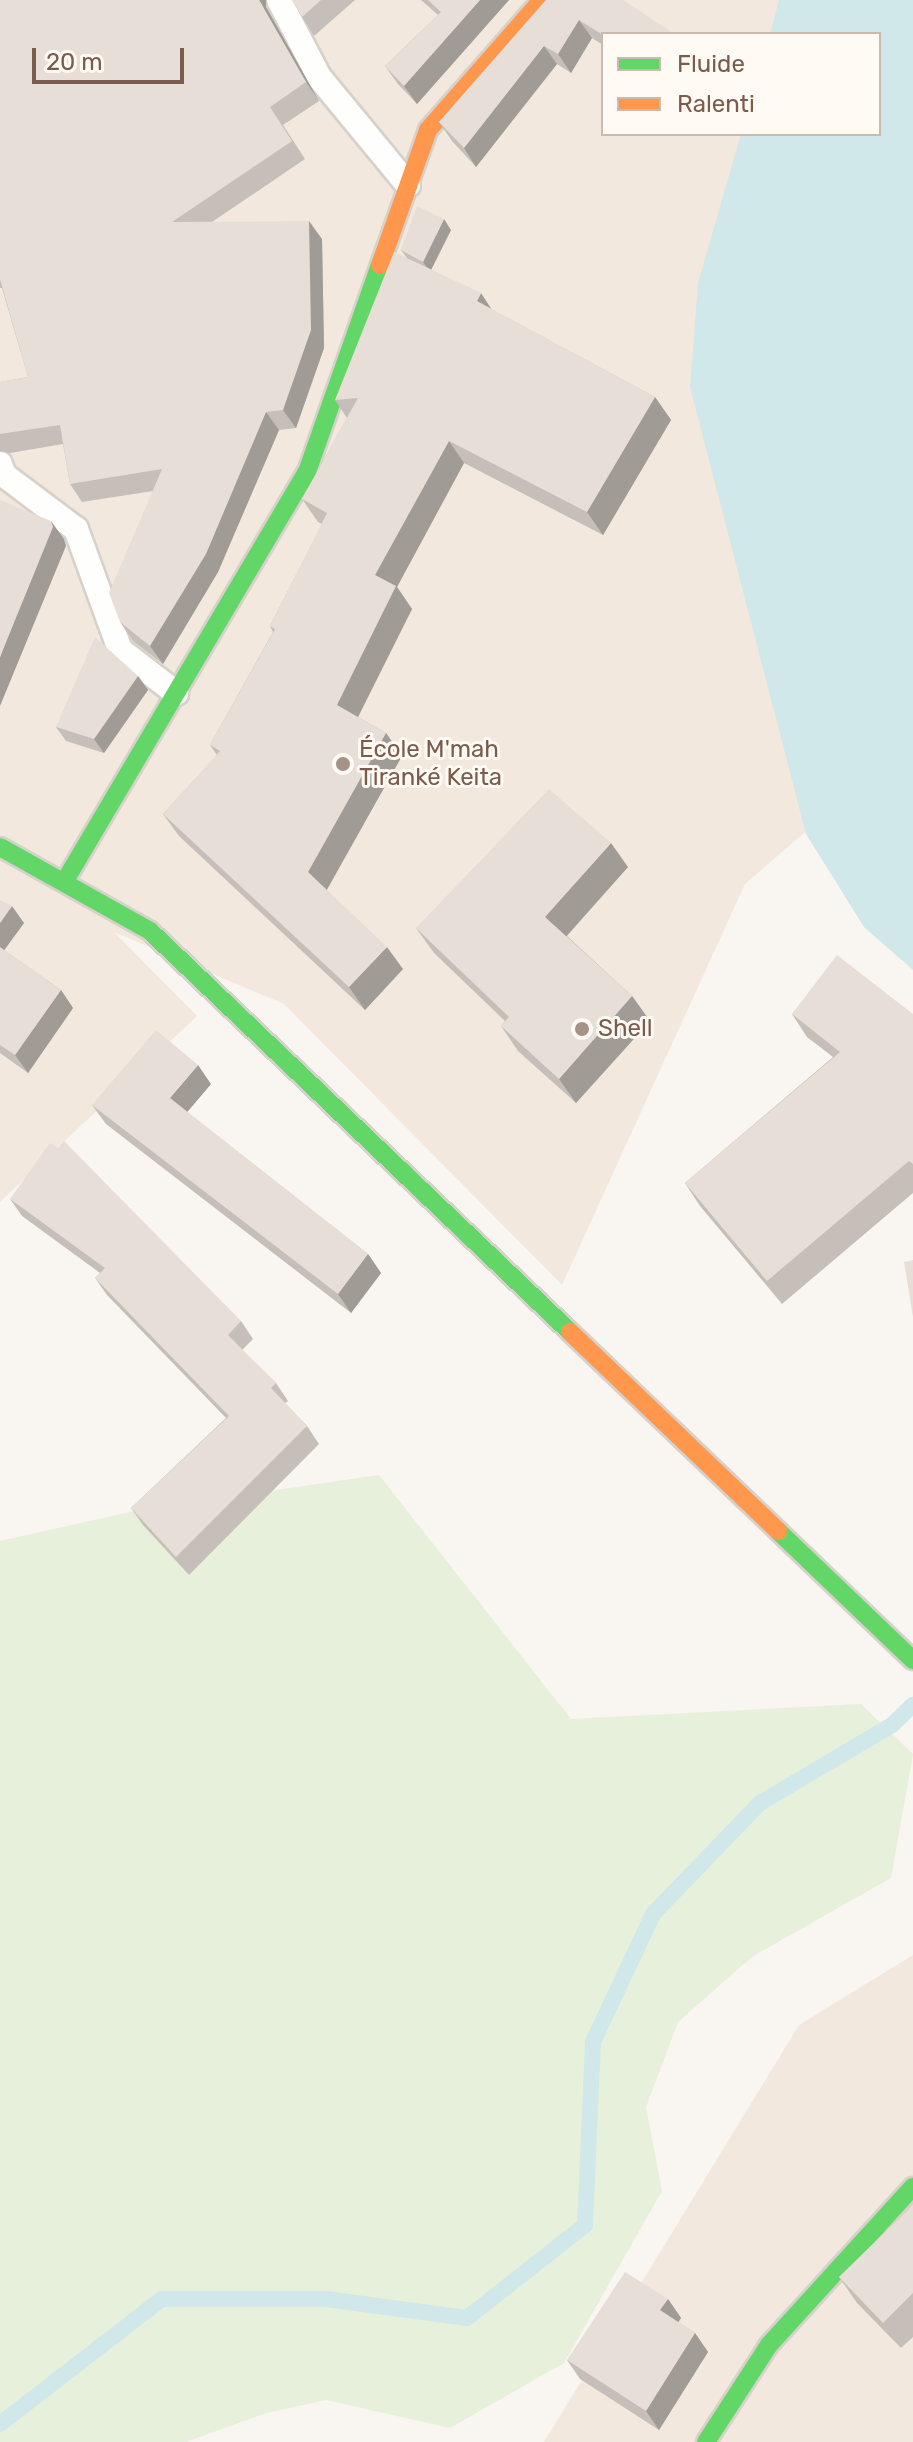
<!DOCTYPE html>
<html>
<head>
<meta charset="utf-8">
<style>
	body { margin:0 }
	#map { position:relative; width:913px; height:2442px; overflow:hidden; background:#f9f5f0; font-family:Rubik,sans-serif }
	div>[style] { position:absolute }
	.residential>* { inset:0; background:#f2e8de }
	.green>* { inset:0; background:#e7f0db }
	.water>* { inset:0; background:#d0e8ea }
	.stream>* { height:16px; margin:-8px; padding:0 8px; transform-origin:8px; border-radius:8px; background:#d0e8ea }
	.roads { filter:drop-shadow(2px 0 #d7d1cb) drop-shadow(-2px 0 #d7d1cb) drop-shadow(0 2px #d7d1cb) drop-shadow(0 -2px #d7d1cb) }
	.lane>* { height:24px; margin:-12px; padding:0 12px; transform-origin:12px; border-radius:12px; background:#fefefd }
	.fast>* { height:18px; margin:-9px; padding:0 9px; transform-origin:9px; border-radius:9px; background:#63d668 }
	.slow>* { height:18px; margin:-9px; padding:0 9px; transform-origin:9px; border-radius:9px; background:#ff974d }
	.wall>* { inset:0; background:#c6bfb9 }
	.shaded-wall>* { inset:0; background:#a19b96 }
	.building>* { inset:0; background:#e6ded7 }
	.dots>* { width:22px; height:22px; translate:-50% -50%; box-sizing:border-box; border:4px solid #fffaf3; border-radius:50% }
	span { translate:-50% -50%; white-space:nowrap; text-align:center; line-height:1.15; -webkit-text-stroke:6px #fffaf3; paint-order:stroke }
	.poi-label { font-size:24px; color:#7a5c4d }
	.left { translate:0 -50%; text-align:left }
	.legend { position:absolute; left:601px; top:32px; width:280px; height:104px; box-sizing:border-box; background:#fffaf3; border:2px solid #cabbb1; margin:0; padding:10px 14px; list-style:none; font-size:24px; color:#7a5c4d }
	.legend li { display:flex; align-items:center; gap:16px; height:40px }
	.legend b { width:40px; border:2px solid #cabbb1 }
	.scale { position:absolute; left:32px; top:48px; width:152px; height:36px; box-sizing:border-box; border:4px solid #7a5c4d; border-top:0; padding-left:10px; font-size:24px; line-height:28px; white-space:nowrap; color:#7a5c4d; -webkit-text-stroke:6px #fffaf3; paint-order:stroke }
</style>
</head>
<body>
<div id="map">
	<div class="residential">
		<div style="clip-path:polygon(evenodd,0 0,888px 0,913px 739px,745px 884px,562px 1285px,284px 1004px,114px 932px,197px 1016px,0 1202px,0 0,603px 34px,879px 34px,879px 134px,603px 134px,603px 34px)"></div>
		<div style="clip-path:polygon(913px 1955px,913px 2442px,544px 2442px,799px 2025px)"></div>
	</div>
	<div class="green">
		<div style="clip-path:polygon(379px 1475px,571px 1719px,861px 1704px,913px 1754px,891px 1878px,753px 1956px,678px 2022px,646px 2107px,662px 2191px,564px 2363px,450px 2428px,326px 2400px,266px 2413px,186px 2442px,0 2442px,0 1541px,139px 1510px)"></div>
	</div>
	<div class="water">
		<div style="clip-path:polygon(779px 0,913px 0,913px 970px,864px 927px,806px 834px,690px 387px,698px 283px,741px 134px,879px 134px,879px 34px,770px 34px)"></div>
	</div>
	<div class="stream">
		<div style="left:0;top:2424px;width:205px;rotate:-37.7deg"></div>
		<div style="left:162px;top:2299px;width:164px"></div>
		<div style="left:326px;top:2299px;width:142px;rotate:7.7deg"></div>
		<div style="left:467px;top:2318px;width:150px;rotate:-38.2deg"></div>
		<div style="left:585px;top:2225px;width:183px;rotate:-87.5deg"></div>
		<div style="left:593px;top:2042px;width:141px;rotate:-64.9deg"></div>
		<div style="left:653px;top:1914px;width:154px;rotate:-46.1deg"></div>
		<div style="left:760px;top:1803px;width:153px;rotate:-30.6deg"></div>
		<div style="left:892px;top:1725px;width:29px;rotate:-44deg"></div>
	</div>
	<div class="roads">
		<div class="lane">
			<div style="left:279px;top:0;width:87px;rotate:62.5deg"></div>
			<div style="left:319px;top:77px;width:140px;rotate:50.5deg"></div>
			<div style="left:0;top:464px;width:12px;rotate:70deg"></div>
			<div style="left:4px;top:475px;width:90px;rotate:36.9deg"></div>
			<div style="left:76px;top:529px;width:129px;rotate:70deg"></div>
			<div style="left:120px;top:650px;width:71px;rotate:37.5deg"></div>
		</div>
		<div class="fast">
			<div style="left:0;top:847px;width:172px;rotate:29.2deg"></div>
			<div style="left:150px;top:931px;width:581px;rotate:43.67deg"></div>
			<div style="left:66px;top:879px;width:473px;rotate:-59.4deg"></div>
			<div style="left:307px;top:472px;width:219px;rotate:-70.6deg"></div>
			<div style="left:778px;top:1531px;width:187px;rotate:43.7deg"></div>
			<div style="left:706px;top:2442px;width:116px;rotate:-57deg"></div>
			<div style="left:769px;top:2345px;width:214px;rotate:-47.7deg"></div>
		</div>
		<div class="slow">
			<div style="left:380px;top:265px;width:143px;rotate:-70.4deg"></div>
			<div style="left:428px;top:130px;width:173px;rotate:-48.8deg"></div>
			<div style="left:570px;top:1332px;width:288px;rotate:43.7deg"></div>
		</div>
	</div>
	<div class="wall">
		<div style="clip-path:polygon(0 0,266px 7px,319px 101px,283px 125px,305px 159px,212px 222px,322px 239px,324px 348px,296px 428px,279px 430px,218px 572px,163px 664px,133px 641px,120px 622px,153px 491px,82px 502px,70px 484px,63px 444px,10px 453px,0 451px,0 382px,28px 377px,2px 288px,0 288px)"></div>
		<div style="clip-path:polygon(292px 0,355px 0,314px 36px,302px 17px)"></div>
		<div style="clip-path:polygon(421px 0,509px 0,417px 104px,398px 84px,385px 66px,438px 15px)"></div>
		<div style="clip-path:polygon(546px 0,603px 34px,603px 45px,592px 38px,571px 73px,557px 64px,476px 167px,452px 141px,439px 122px)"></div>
		<div style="clip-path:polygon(451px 230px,431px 270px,491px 309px,655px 397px,671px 420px,603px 535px,464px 463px,397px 587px,412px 609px,358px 717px,386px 733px,402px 756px,326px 890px,403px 969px,365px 1010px,179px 836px,163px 814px,217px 755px,210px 745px,273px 632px,270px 626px,322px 524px,318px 522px,302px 499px,347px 418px,335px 400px,407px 258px,401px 250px)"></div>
		<div style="clip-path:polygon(138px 676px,148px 690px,104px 753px,66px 741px,56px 727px)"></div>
		<div style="clip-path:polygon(628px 867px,567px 936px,632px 996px,650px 1021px,576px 1103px,518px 1051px,501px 1026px,505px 1021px,434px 953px,416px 928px)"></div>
		<div style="clip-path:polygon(0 900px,24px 923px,4px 950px,61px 990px,73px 1008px,28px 1073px,0 1053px)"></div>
		<div style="clip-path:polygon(792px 1014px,913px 1014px,913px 1193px,782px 1304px,700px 1206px,685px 1183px,833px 1057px,807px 1037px)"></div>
		<div style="clip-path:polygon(211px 1084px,187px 1112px,368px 1254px,381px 1273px,351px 1313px,106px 1124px,92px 1105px)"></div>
		<div style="clip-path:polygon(10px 1199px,241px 1321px,253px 1339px,242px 1350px,276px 1383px,288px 1401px,285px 1403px,307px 1426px,319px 1444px,189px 1575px,143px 1525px,131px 1508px,226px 1418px,107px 1295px,95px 1278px,100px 1273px,22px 1216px)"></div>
		<div style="clip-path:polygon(913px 2205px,913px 2337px,901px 2348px,857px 2303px,839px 2277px)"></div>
		<div style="clip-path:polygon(668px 2299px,681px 2318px,678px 2322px,695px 2333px,708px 2352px,659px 2430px,580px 2379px,567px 2360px)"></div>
	</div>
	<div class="shaded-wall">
		<div style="clip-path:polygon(259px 0,266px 0,266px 7px,319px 101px,306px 82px)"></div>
		<div style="clip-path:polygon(480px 0,509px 0,417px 104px,404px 86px)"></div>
		<div style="clip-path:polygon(579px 20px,592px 38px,571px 73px,558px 54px)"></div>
		<div style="clip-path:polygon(544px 46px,557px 64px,476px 167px,464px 148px)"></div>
		<div style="clip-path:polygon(444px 219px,451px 230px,430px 272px,423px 262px)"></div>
		<div style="clip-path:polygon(309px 221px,322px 239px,324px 348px,296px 428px,283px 410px)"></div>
		<div style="clip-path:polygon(481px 293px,496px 316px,477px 301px)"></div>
		<div style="clip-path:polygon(655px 397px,671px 420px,603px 535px,587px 512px)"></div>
		<div style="clip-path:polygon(266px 412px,279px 430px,218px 572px,163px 664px,150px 646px)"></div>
		<div style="clip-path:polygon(449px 441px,464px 463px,397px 587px,412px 609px,353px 727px,337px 705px,375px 575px)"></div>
		<div style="clip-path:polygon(51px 521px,64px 539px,66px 546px,0 706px,0 657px)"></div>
		<div style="clip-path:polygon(138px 676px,148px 690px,104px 753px,94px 739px)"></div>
		<div style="clip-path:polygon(386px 733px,402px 756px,324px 895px,308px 872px)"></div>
		<div style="clip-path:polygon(611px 843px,628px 867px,562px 941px,545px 917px)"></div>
		<div style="clip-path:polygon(12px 906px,24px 923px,0 956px,0 923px)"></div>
		<div style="clip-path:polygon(387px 947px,403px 969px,365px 1010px,349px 987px)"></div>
		<div style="clip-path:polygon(61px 990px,73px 1008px,28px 1073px,15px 1055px)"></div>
		<div style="clip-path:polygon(632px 996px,650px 1021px,576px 1103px,559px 1079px)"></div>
		<div style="clip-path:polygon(198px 1065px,211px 1084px,183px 1117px,170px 1098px)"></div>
		<div style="clip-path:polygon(368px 1254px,381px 1273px,351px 1313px,338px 1294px)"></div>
		<div style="clip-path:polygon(668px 2299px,681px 2318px,674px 2329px,660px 2310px)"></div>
		<div style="clip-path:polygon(695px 2333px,708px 2352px,659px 2430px,646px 2411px)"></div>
	</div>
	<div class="building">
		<div style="clip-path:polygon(0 0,259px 0,306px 82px,270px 107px,292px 141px,172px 222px,309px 221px,311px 330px,283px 410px,266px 412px,206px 554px,150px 646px,120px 622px,109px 593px,162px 469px,70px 484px,60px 425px,0 434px,0 382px,28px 377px,0 279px)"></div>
		<div style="clip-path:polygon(292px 0,321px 0,302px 17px)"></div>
		<div style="clip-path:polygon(428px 0,480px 0,404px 86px,385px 66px,441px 12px)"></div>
		<div style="clip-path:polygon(546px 0,623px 0,670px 31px,668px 34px,603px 34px,603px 35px,579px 20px,558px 54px,544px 46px,464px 148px,439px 122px)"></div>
		<div style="clip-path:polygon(417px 206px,444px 219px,423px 262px,401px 250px)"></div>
		<div style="clip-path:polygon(394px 252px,481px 293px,477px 301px,655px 397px,587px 512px,449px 441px,375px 575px,396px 586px,337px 705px,386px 733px,308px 872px,387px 947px,349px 987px,163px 814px,220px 751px,210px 745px,275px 629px,270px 626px,327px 513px,302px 499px,358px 398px,335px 400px)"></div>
		<div style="clip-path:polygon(0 500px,51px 521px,53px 527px,0 657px)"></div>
		<div style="clip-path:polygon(95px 637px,138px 676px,94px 739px,56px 727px)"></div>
		<div style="clip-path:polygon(549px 789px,611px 843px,545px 917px,632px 996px,559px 1079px,501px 1026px,509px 1017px,416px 928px)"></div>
		<div style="clip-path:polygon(0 900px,12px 906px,0 923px)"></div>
		<div style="clip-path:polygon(0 947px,61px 990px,15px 1055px,0 1045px)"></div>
		<div style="clip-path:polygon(837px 955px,913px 1014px,913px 1164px,909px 1161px,767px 1281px,685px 1183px,840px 1052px,792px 1014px)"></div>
		<div style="clip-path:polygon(156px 1030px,198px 1065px,170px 1098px,368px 1254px,338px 1294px,92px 1105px)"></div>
		<div style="clip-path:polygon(64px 1141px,241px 1321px,228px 1335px,276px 1383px,271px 1388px,307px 1426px,176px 1557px,131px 1508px,229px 1416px,95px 1278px,105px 1268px,10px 1199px,50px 1143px,58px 1148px)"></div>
		<div style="clip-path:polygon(913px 1260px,913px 1317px,904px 1262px)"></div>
		<div style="clip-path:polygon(913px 2205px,913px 2293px,883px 2323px,839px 2277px)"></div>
		<div style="clip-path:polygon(625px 2272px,668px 2299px,660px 2310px,695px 2333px,646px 2411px,567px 2360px)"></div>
	</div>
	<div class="dots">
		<div style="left:343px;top:764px;background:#a69286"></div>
		<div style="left:582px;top:1029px;background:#a69286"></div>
	</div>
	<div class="poi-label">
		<span class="left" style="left:359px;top:764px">École M'mah<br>Tiranké Keita</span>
		<span class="left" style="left:598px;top:1029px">Shell</span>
	</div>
	<ul class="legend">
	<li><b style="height:10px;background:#63d668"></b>Fluide</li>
	<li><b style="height:10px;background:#ff974d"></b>Ralenti</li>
	</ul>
	<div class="scale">20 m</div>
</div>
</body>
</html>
